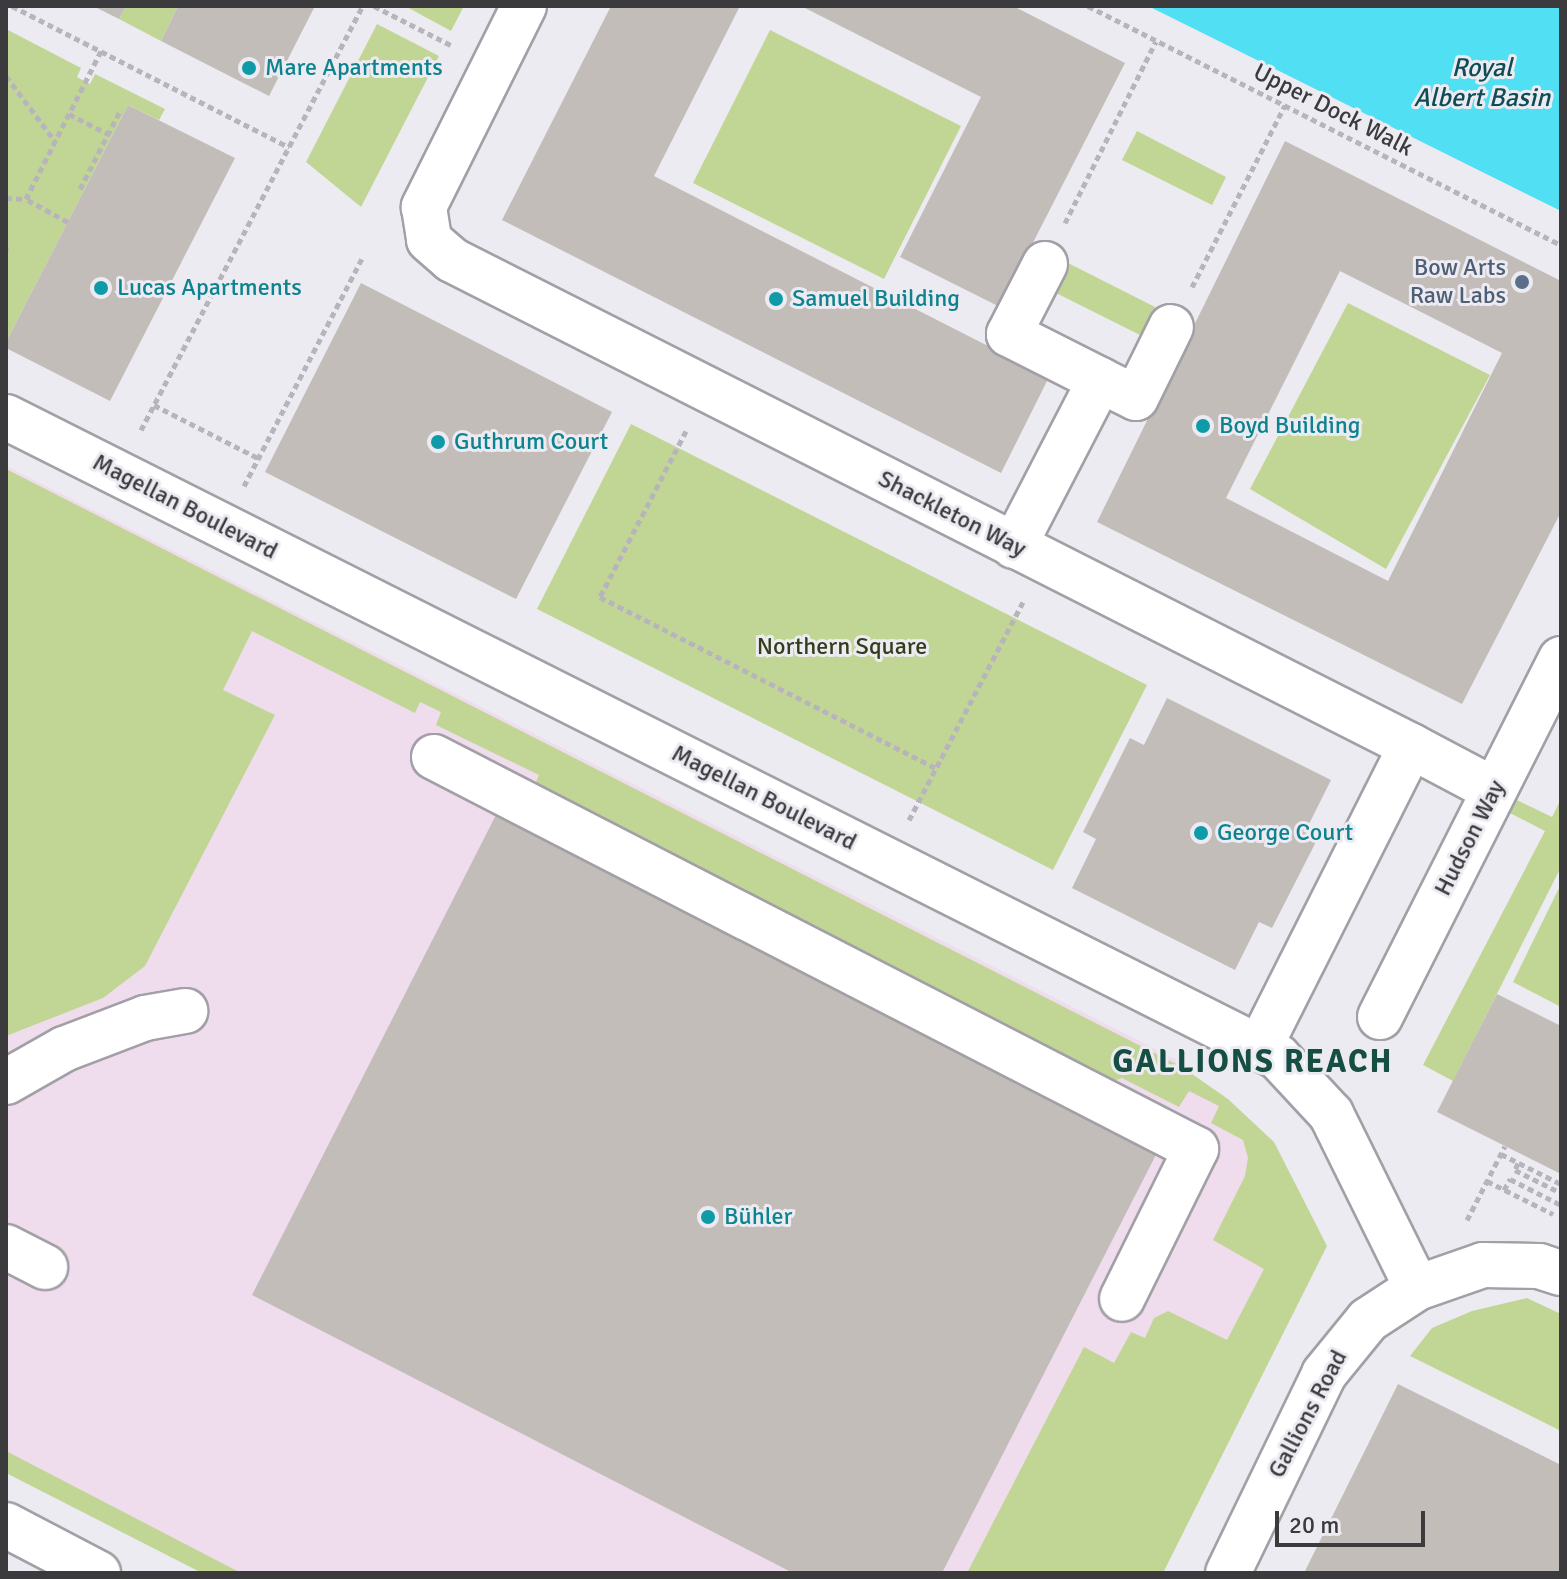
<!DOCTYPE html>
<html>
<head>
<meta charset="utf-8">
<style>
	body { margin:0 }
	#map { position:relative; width:1567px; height:1579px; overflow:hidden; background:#edebf2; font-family:Signika,sans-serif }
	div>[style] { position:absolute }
	.industrial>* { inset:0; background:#efdcec }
	.green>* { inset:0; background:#c1d695 }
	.water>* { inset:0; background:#51dff3 }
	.building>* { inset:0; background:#c2bdb8 }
	.path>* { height:5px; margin-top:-2.5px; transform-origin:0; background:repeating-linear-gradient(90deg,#b7b5bb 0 6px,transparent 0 10px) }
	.roads { filter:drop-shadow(2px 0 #a2a0a6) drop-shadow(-2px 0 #a2a0a6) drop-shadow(0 2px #a2a0a6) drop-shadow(0 -2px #a2a0a6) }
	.minor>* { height:44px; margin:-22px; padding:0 22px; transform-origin:22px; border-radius:22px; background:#fff }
	.dots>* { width:22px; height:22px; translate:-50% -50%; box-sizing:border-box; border:4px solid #edebf2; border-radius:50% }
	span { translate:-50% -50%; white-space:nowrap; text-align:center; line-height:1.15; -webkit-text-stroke:6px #edebf2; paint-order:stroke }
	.culture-label { font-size:24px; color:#0d838f }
	.left { translate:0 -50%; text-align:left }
	.street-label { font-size:24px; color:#3b3a3d }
	.service-label { font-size:24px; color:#4e5e75 }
	.right { translate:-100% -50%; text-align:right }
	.park-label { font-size:24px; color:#333d17 }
	.water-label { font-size:26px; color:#0f4d56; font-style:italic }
	.district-label { font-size:32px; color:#164e44; font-weight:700; letter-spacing:2px }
	.frame { position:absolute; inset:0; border:8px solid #3b3a3d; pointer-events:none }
	.scale { position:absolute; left:1275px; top:1511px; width:150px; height:36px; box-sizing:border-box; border:4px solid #3b3a3d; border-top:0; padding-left:10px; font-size:24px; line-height:28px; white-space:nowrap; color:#3b3a3d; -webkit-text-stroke:6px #edebf2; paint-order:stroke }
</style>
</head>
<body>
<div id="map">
	<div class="industrial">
		<div style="clip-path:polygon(6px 466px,1175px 1059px,1263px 1137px,1317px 1253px,1162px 1573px,208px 1573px,6px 1469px)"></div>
	</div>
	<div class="green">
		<div style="clip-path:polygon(126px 6px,178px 6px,161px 41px,119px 19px)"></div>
		<div style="clip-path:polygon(405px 6px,464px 6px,451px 31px)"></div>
		<div style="clip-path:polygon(377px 24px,439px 56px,361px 207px,306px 162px)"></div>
		<div style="clip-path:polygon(6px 29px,81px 68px,77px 77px,84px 81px,90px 84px,95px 74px,165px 109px,159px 120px,128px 105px,6px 342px)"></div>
		<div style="clip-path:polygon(770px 30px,961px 126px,884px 279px,693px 183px)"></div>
		<div style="clip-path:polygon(1137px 131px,1226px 177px,1212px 205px,1122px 160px)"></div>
		<div style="clip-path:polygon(1068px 263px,1159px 309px,1144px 337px,1054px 292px)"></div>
		<div style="clip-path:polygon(1348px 303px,1490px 375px,1386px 569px,1250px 489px)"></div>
		<div style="clip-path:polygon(631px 424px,1147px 685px,1053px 870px,537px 609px)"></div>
		<div style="clip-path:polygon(6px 469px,1182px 1067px,1228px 1099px,1274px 1142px,1327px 1246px,1163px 1573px,967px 1573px,1084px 1347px,1114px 1363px,1131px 1332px,1145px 1338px,1154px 1318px,1168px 1311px,1227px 1340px,1264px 1269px,1213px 1240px,1245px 1176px,1248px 1158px,1243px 1140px,1211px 1123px,1219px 1106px,1189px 1091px,1179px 1107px,1122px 1078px,1113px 1081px,534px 787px,539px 775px,436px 725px,441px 712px,420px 702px,415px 713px,252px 631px,223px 690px,275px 715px,145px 966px,103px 998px,6px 1036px)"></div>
		<div style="clip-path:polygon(1506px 795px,1552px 817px,1561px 799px,1561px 867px,1453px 1081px,1423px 1065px,1545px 831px,1500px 808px)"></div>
		<div style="clip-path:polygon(1561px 884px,1561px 1007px,1513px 982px)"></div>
		<div style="clip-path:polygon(1527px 1298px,1561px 1314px,1561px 1431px,1410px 1356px,1432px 1328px,1472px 1311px)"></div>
		<div style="clip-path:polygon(6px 1451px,241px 1573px,202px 1573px,6px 1473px)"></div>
	</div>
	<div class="water">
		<div style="clip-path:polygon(1148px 6px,1561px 6px,1561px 211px)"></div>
	</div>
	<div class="building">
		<div style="clip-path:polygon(93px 6px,126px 6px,119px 19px)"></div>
		<div style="clip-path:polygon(178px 6px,315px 6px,269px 96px,161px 41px)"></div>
		<div style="clip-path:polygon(611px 6px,740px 6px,654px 176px,1049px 377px,1001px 473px,502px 220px)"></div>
		<div style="clip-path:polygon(801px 6px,1013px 6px,1125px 63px,1000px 307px,900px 257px,981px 97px)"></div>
		<div style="clip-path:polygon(128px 105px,235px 158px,110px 401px,6px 348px,6px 342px)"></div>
		<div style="clip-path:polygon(evenodd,1285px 141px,1561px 281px,1561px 512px,1462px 704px,1097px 522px,1285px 141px,1340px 271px,1502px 353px,1388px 581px,1226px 498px,1340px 271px)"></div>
		<div style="clip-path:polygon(361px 283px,612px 412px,516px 599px,265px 472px)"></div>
		<div style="clip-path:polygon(1167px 698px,1331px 780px,1307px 828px,1320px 834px,1272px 928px,1259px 922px,1235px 970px,1072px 888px,1096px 839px,1083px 832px,1130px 738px,1144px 745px)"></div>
		<div style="clip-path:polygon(500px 807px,1164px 1139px,942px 1573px,793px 1573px,252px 1295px)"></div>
		<div style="clip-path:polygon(1497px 994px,1561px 1026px,1561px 1174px,1437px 1112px)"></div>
		<div style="clip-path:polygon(1398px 1384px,1561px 1465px,1561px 1573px,1304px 1573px)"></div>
	</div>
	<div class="path">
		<div style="left:12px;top:6px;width:311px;rotate:27deg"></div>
		<div style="left:374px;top:6px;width:86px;rotate:26.9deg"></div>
		<div style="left:1088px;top:6px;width:530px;rotate:26.81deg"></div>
		<div style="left:101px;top:51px;width:71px;rotate:116.9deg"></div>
		<div style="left:69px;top:114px;width:44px;rotate:27.1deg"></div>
		<div style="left:6px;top:76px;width:81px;rotate:53deg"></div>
		<div style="left:80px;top:189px;width:90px;rotate:-62.9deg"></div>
		<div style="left:6px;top:198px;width:20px;rotate:3deg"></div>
		<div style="left:68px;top:222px;width:48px;rotate:-151.3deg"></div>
		<div style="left:26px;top:199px;width:95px;rotate:-63.2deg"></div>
		<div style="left:1065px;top:223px;width:203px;rotate:-63.4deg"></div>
		<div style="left:6px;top:246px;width:9px;rotate:90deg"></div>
		<div style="left:1192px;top:287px;width:204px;rotate:-62.9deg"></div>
		<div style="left:154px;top:405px;width:117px;rotate:27deg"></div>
		<div style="left:141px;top:430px;width:479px;rotate:-62.4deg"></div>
		<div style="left:686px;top:431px;width:187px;rotate:117.4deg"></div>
		<div style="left:600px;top:597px;width:376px;rotate:27deg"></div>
		<div style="left:244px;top:486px;width:259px;rotate:-62.6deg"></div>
		<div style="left:909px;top:820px;width:246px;rotate:-62.4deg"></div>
		<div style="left:1501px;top:1154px;width:67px;rotate:26.6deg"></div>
		<div style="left:1518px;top:1163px;width:8px;rotate:113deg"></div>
		<div style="left:1515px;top:1170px;width:51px;rotate:26.6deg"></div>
		<div style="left:1487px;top:1181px;width:74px;rotate:26.6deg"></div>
		<div style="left:1504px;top:1190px;width:13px;rotate:-61deg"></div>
		<div style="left:1510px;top:1179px;width:57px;rotate:27deg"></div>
		<div style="left:1467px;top:1220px;width:83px;rotate:-62.8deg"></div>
	</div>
	<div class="roads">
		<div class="minor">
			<div style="left:524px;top:6px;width:225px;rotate:116.5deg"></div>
			<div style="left:424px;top:207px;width:33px;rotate:81deg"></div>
			<div style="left:429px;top:240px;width:30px;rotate:41deg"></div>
			<div style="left:452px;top:260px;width:1075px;rotate:26.87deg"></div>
			<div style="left:1411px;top:746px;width:336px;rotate:116.7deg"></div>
			<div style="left:1045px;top:264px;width:79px;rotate:117.2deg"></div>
			<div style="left:1009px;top:334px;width:102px;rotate:26.8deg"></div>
			<div style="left:1100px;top:380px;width:40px;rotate:26.6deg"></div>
			<div style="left:1136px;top:398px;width:79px;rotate:-63.8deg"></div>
			<div style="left:6px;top:417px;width:1424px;rotate:26.71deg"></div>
			<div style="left:1278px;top:1057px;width:78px;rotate:47.1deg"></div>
			<div style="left:1331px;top:1114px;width:194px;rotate:63.7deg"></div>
			<div style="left:1014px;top:546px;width:187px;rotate:-62.6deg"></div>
			<div style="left:1411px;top:746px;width:94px;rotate:27.9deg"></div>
			<div style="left:434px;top:757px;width:857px;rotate:27.22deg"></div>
			<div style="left:1196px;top:1149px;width:167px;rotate:116.3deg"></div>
			<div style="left:1380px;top:1017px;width:401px;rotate:-63.2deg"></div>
			<div style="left:6px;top:1082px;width:67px;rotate:-29.6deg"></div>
			<div style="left:64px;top:1049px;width:87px;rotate:-20.9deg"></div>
			<div style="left:145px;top:1018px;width:41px;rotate:-9.9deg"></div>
			<div style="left:6px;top:1247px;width:44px;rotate:27.1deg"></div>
			<div style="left:6px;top:1525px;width:104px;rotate:27.6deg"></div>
			<div style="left:1228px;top:1573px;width:221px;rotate:-64.2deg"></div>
			<div style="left:1324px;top:1374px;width:70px;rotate:-50.8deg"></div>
			<div style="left:1368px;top:1320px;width:59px;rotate:-33.1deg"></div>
			<div style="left:1417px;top:1288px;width:70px;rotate:-19.2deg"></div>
			<div style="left:1483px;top:1265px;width:56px;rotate:1deg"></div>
			<div style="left:1539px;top:1266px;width:23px;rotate:18deg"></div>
		</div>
	</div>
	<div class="dots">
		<div style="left:249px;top:68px;background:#0f9aa8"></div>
		<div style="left:1522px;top:282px;background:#5c6f8a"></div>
		<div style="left:101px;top:288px;background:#0f9aa8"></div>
		<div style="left:776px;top:299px;background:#0f9aa8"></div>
		<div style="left:1203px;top:426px;background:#0f9aa8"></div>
		<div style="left:438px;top:442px;background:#0f9aa8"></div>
		<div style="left:1201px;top:833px;background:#0f9aa8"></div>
		<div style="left:708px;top:1217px;background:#0f9aa8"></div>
	</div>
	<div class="culture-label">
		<span class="left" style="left:265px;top:68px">Mare Apartments</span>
		<span class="left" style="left:117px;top:288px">Lucas Apartments</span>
		<span class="left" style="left:792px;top:299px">Samuel Building</span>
		<span class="left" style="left:1219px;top:426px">Boyd Building</span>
		<span class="left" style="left:454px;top:442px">Guthrum Court</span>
		<span class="left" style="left:1217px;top:833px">George Court</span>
		<span class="left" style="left:724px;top:1217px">Bühler</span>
	</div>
	<div class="street-label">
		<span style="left:1333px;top:110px;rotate:27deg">Upper Dock Walk</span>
		<span style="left:185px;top:507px;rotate:27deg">Magellan Boulevard</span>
		<span style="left:952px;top:514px;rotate:27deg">Shackleton Way</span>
		<span style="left:764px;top:798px;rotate:27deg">Magellan Boulevard</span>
		<span style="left:1470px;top:838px;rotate:-63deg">Hudson Way</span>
		<span style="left:1308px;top:1414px;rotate:-62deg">Gallions Road</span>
	</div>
	<div class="service-label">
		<span class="right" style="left:1506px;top:282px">Bow Arts<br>Raw Labs</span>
	</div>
	<div class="park-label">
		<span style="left:842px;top:647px">Northern Square</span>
	</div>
	<div class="water-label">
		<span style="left:1482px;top:84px">Royal<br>Albert Basin</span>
	</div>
	<div class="district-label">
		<span style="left:1253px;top:1062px">GALLIONS REACH</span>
	</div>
	<div class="frame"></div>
	<div class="scale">20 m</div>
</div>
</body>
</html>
